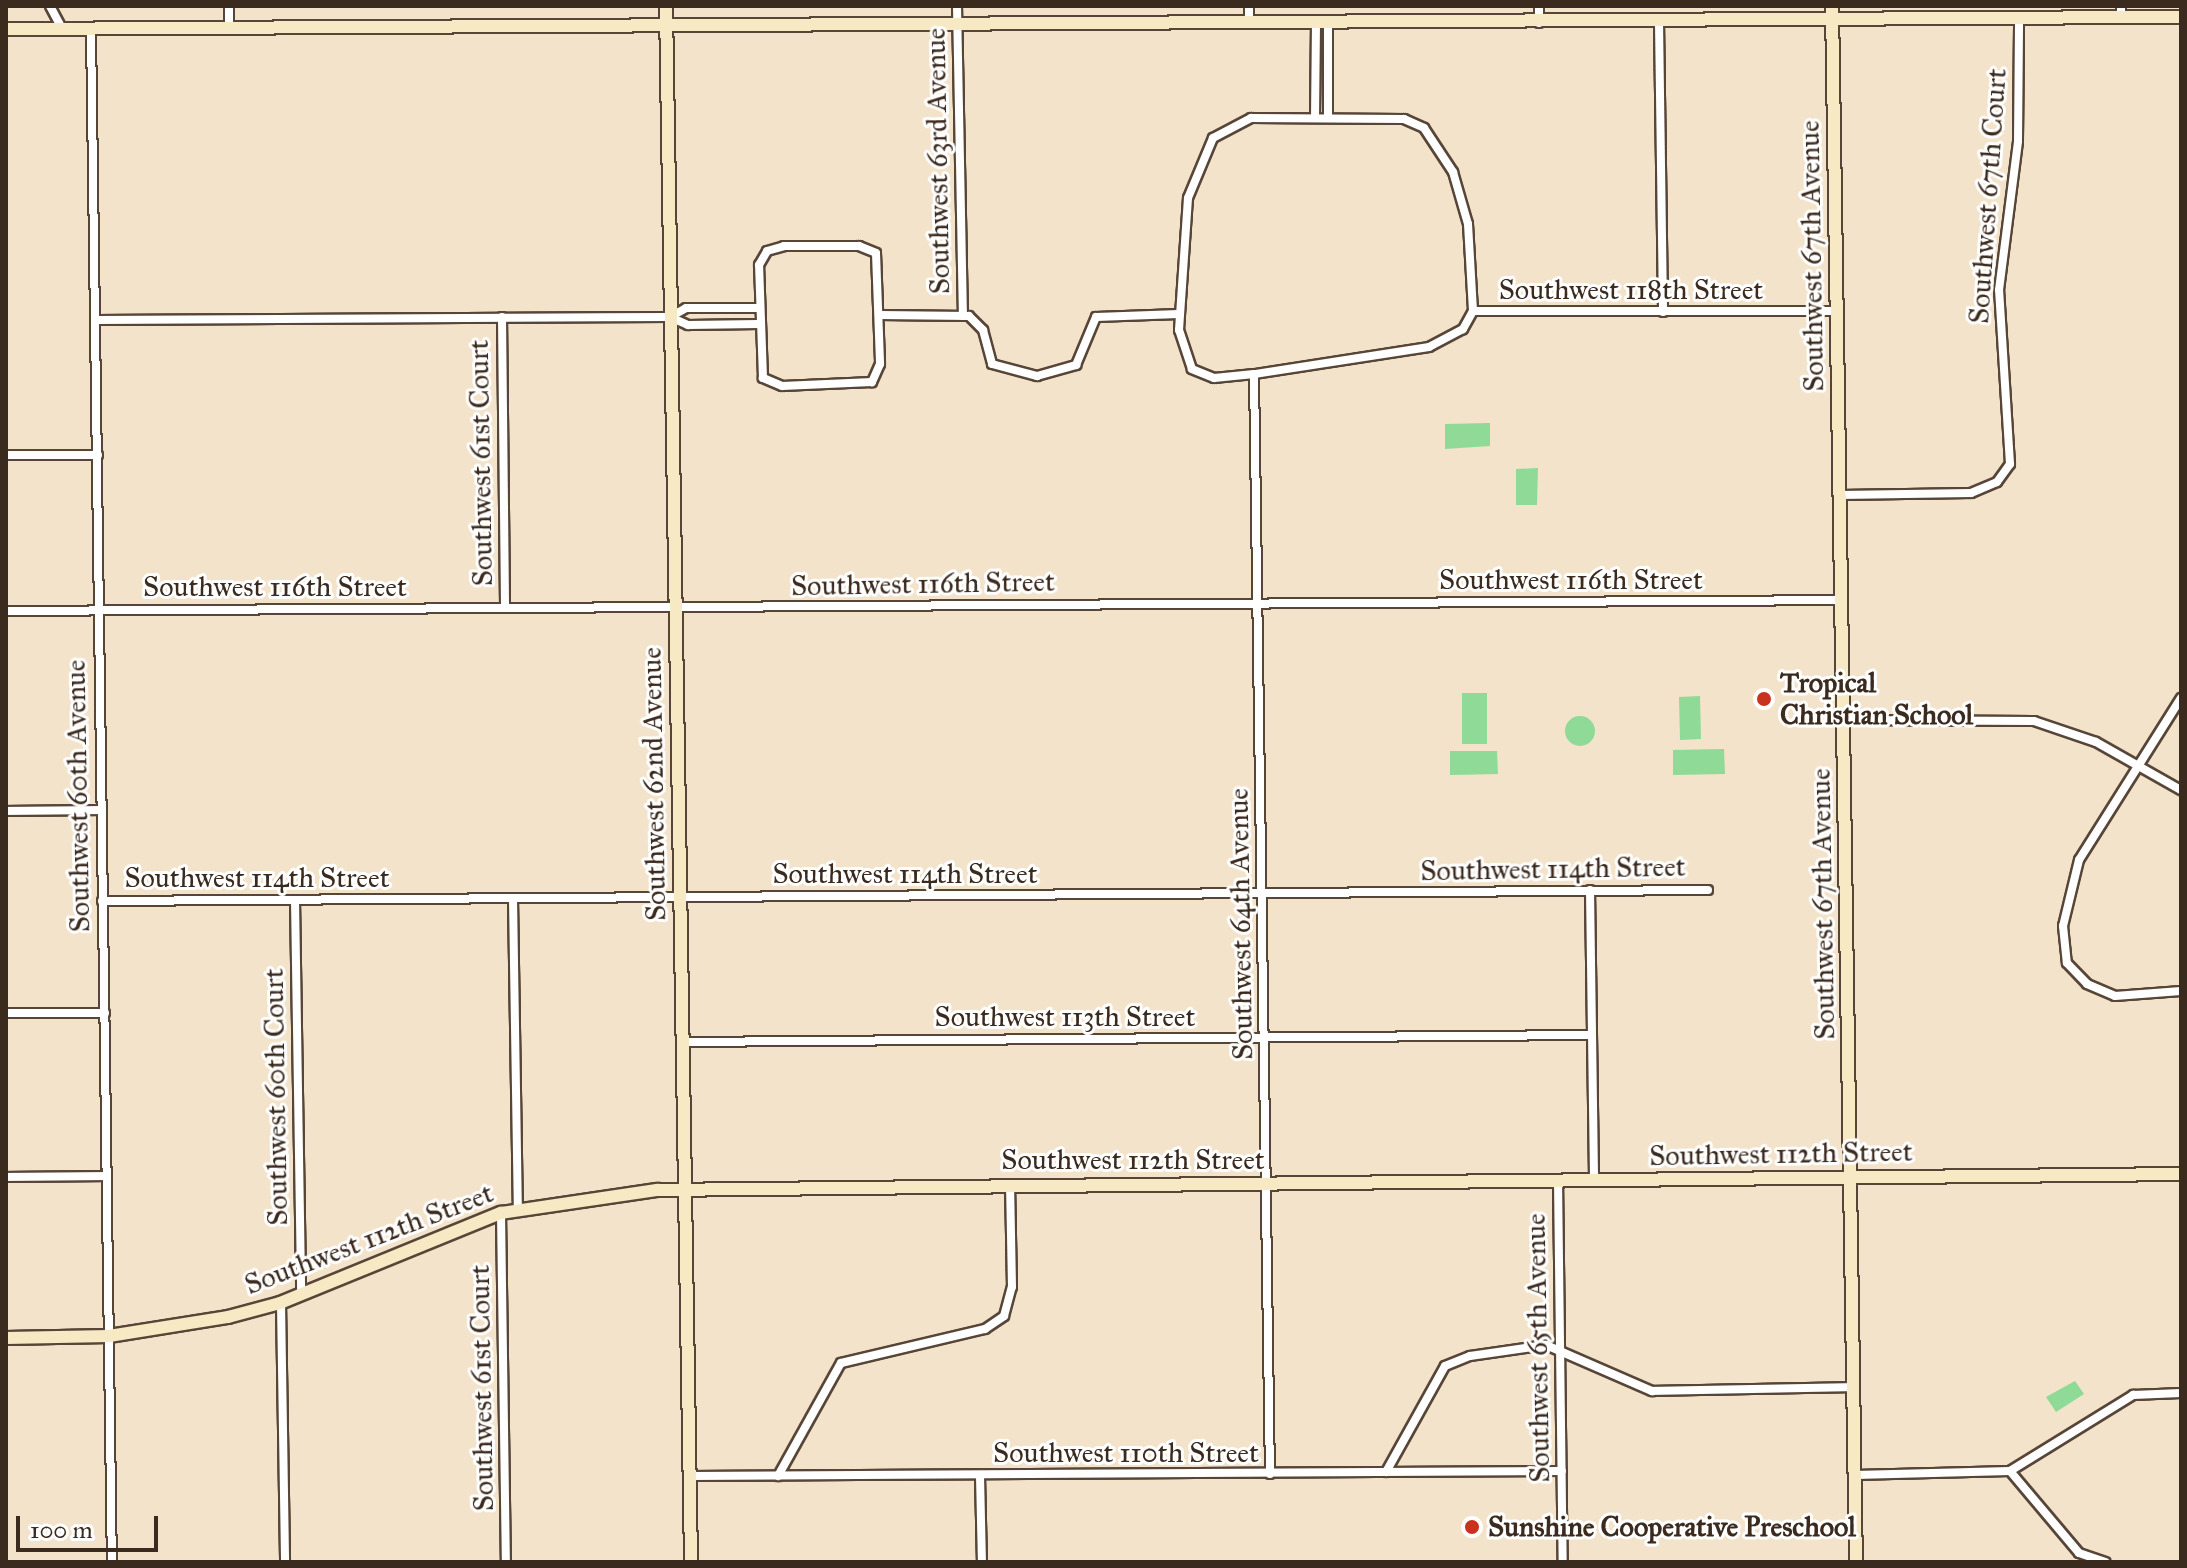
<!DOCTYPE html>
<html>
<head>
<meta charset="utf-8">
<style>
	body { margin:0 }
	#map { position:relative; width:2187px; height:1568px; overflow:hidden; background:#f3e3ca; font-family:"IM FELL Great Primer",serif }
	div>[style] { position:absolute }
	.green>* { inset:0; background:#8eda96 }
	.round { border-radius:50% }
	.roads { filter:drop-shadow(2px 0 #574638) drop-shadow(-2px 0 #574638) drop-shadow(0 2px #574638) drop-shadow(0 -2px #574638) }
	.street>* { height:8px; margin:-4px; padding:0 4px; transform-origin:4px; border-radius:4px; background:#fff }
	.secondary>* { height:12px; margin:-6px; padding:0 6px; transform-origin:6px; border-radius:6px; background:#f7e9c3 }
	.dots>* { width:22px; height:22px; translate:-50% -50%; box-sizing:border-box; border:4px solid #fff; border-radius:50% }
	span { translate:-50% -50%; white-space:nowrap; text-align:center; line-height:1.15; -webkit-text-stroke:6px #fff; paint-order:stroke }
	.street-label { font-size:28px; color:#3b2a1e }
	.poi-label { font-size:28px; color:#3b2a1e; font-weight:700 }
	.left { translate:0 -50%; text-align:left }
	.frame { position:absolute; inset:0; border:8px solid #3b2a1e; pointer-events:none }
	.scale { position:absolute; left:16px; top:1516px; width:142px; height:36px; box-sizing:border-box; border:4px solid #3b2a1e; border-top:0; padding-left:10px; font-size:24px; line-height:28px; white-space:nowrap; color:#3b2a1e; -webkit-text-stroke:6px #fff; paint-order:stroke }
</style>
</head>
<body>
<div id="map">
	<div class="green">
		<div style="clip-path:polygon(1490px 423px,1490px 446px,1445px 449px,1445px 424px)"></div>
		<div style="clip-path:polygon(1538px 468px,1537px 505px,1516px 505px,1516px 469px)"></div>
		<div style="clip-path:polygon(1462px 693px,1487px 693px,1487px 744px,1462px 744px)"></div>
		<div style="clip-path:polygon(1700px 696px,1701px 739px,1680px 740px,1679px 697px)"></div>
		<div class="round" style="left:1565px;top:716px;width:30px;height:30px"></div>
		<div style="clip-path:polygon(1724px 749px,1725px 774px,1673px 775px,1673px 750px)"></div>
		<div style="clip-path:polygon(1450px 751px,1497px 751px,1498px 774px,1450px 775px)"></div>
		<div style="clip-path:polygon(2075px 1381px,2084px 1394px,2056px 1412px,2046px 1397px)"></div>
	</div>
	<div class="roads">
		<div class="street">
			<div style="left:50px;top:6px;width:26px;rotate:62deg"></div>
			<div style="left:957px;top:6px;width:310px;rotate:88.9deg"></div>
			<div style="left:1249px;top:6px;width:18px;rotate:90deg"></div>
			<div style="left:1539px;top:6px;width:17px;rotate:90deg"></div>
			<div style="left:2121px;top:6px;width:12px;rotate:90deg"></div>
			<div style="left:1659px;top:22px;width:290px;rotate:89.2deg"></div>
			<div style="left:91px;top:29px;width:1533px;rotate:89.22deg"></div>
			<div style="left:229px;top:29px;width:23px;rotate:-90deg"></div>
			<div style="left:1251px;top:118px;width:153px;rotate:0.4deg"></div>
			<div style="left:1404px;top:119px;width:22px;rotate:24deg"></div>
			<div style="left:1424px;top:128px;width:53px;rotate:56.6deg"></div>
			<div style="left:1453px;top:172px;width:54px;rotate:73.9deg"></div>
			<div style="left:1468px;top:224px;width:87px;rotate:86.7deg"></div>
			<div style="left:1473px;top:311px;width:21px;rotate:119deg"></div>
			<div style="left:1463px;top:329px;width:38px;rotate:152deg"></div>
			<div style="left:1429px;top:347px;width:177px;rotate:171.2deg"></div>
			<div style="left:1254px;top:374px;width:40px;rotate:174.3deg"></div>
			<div style="left:1214px;top:378px;width:24px;rotate:-158deg"></div>
			<div style="left:1192px;top:369px;width:41px;rotate:-108.4deg"></div>
			<div style="left:1179px;top:330px;width:132px;rotate:-86.1deg"></div>
			<div style="left:1188px;top:198px;width:65px;rotate:-67.4deg"></div>
			<div style="left:1213px;top:138px;width:43px;rotate:-27.8deg"></div>
			<div style="left:1315px;top:118px;width:94px;rotate:-89.4deg"></div>
			<div style="left:1328px;top:118px;width:94px;rotate:-90deg"></div>
			<div style="left:784px;top:246px;width:75px"></div>
			<div style="left:859px;top:246px;width:18px;rotate:22deg"></div>
			<div style="left:876px;top:253px;width:111px;rotate:87.9deg"></div>
			<div style="left:880px;top:364px;width:20px;rotate:114deg"></div>
			<div style="left:872px;top:382px;width:90px;rotate:177.5deg"></div>
			<div style="left:782px;top:386px;width:21px;rotate:-157deg"></div>
			<div style="left:763px;top:378px;width:113px;rotate:-92deg"></div>
			<div style="left:759px;top:265px;width:16px;rotate:-60deg"></div>
			<div style="left:767px;top:251px;width:18px;rotate:-16deg"></div>
			<div style="left:1473px;top:311px;width:364px"></div>
			<div style="left:880px;top:315px;width:89px;rotate:0.6deg"></div>
			<div style="left:969px;top:316px;width:20px;rotate:45deg"></div>
			<div style="left:983px;top:330px;width:35px;rotate:75deg"></div>
			<div style="left:992px;top:364px;width:47px;rotate:14.9deg"></div>
			<div style="left:1037px;top:376px;width:41px;rotate:-15.8deg"></div>
			<div style="left:1076px;top:365px;width:52px;rotate:-67.4deg"></div>
			<div style="left:1096px;top:317px;width:83px;rotate:-2.1deg"></div>
			<div style="left:502px;top:317px;width:291px;rotate:89.4deg"></div>
			<div style="left:670px;top:317px;width:18px;rotate:-29deg"></div>
			<div style="left:686px;top:308px;width:73px"></div>
			<div style="left:96px;top:320px;width:574px;rotate:-0.3deg"></div>
			<div style="left:670px;top:317px;width:20px;rotate:24deg"></div>
			<div style="left:688px;top:325px;width:71px;rotate:-0.8deg"></div>
			<div style="left:1254px;top:374px;width:1100px;rotate:89.17deg"></div>
			<div style="left:6px;top:455px;width:92px"></div>
			<div style="left:1840px;top:495px;width:131px;rotate:-0.9deg"></div>
			<div style="left:1971px;top:493px;width:28px;rotate:-23deg"></div>
			<div style="left:1997px;top:482px;width:22px;rotate:-54deg"></div>
			<div style="left:2010px;top:464px;width:174px;rotate:-93.6deg"></div>
			<div style="left:1999px;top:290px;width:150px;rotate:-82.7deg"></div>
			<div style="left:2018px;top:141px;width:122px;rotate:-89.5deg"></div>
			<div style="left:6px;top:611px;width:1835px;rotate:-0.34deg"></div>
			<div style="left:2181px;top:698px;width:191px;rotate:122.2deg"></div>
			<div style="left:2079px;top:860px;width:68px;rotate:103.6deg"></div>
			<div style="left:2063px;top:926px;width:37px;rotate:84deg"></div>
			<div style="left:2067px;top:963px;width:29px;rotate:46deg"></div>
			<div style="left:2087px;top:984px;width:30px;rotate:23deg"></div>
			<div style="left:2115px;top:996px;width:66px;rotate:-4.3deg"></div>
			<div style="left:1844px;top:720px;width:190px;rotate:0.3deg"></div>
			<div style="left:2034px;top:721px;width:65px;rotate:18.7deg"></div>
			<div style="left:2096px;top:742px;width:98px;rotate:29.5deg"></div>
			<div style="left:6px;top:811px;width:94px;rotate:-0.6deg"></div>
			<div style="left:1590px;top:890px;width:290px;rotate:89.2deg"></div>
			<div style="left:513px;top:899px;width:309px;rotate:89.1deg"></div>
			<div style="left:295px;top:900px;width:394px;rotate:89.1deg"></div>
			<div style="left:102px;top:901px;width:1606px;rotate:-0.39deg"></div>
			<div style="left:6px;top:1013px;width:99px"></div>
			<div style="left:682px;top:1042px;width:910px;rotate:-0.44deg"></div>
			<div style="left:6px;top:1177px;width:101px;rotate:-0.6deg"></div>
			<div style="left:1558px;top:1180px;width:382px;rotate:89.3deg"></div>
			<div style="left:501px;top:1213px;width:349px;rotate:89.2deg"></div>
			<div style="left:281px;top:1303px;width:259px;rotate:89.1deg"></div>
			<div style="left:2010px;top:1471px;width:107px;rotate:49.9deg"></div>
			<div style="left:2079px;top:1553px;width:28px;rotate:19deg"></div>
			<div style="left:1386px;top:1472px;width:121px;rotate:-60.9deg"></div>
			<div style="left:1445px;top:1366px;width:27px;rotate:-22deg"></div>
			<div style="left:1470px;top:1356px;width:77px;rotate:-8.2deg"></div>
			<div style="left:1546px;top:1345px;width:116px;rotate:23.5deg"></div>
			<div style="left:1652px;top:1391px;width:202px;rotate:-1.1deg"></div>
			<div style="left:1855px;top:1475px;width:155px;rotate:-1.5deg"></div>
			<div style="left:2010px;top:1471px;width:145px;rotate:-31.7deg"></div>
			<div style="left:2133px;top:1395px;width:48px;rotate:-2.4deg"></div>
			<div style="left:690px;top:1476px;width:872px;rotate:-0.33deg"></div>
			<div style="left:778px;top:1476px;width:129px;rotate:-60.9deg"></div>
			<div style="left:841px;top:1363px;width:148px;rotate:-13.3deg"></div>
			<div style="left:985px;top:1329px;width:23px;rotate:-34deg"></div>
			<div style="left:1004px;top:1316px;width:30px;rotate:-75deg"></div>
			<div style="left:1012px;top:1287px;width:102px;rotate:-91.1deg"></div>
			<div style="left:980px;top:1476px;width:86px;rotate:88.7deg"></div>
		</div>
		<div class="secondary">
			<div style="left:666px;top:6px;width:1556px;rotate:89.08deg"></div>
			<div style="left:1832px;top:6px;width:1556px;rotate:89.12deg"></div>
			<div style="left:6px;top:29px;width:2175px;rotate:-0.32deg"></div>
			<div style="left:6px;top:1338px;width:103px;rotate:-1.1deg"></div>
			<div style="left:109px;top:1336px;width:121px;rotate:-9.1deg"></div>
			<div style="left:228px;top:1317px;width:54px;rotate:-15.1deg"></div>
			<div style="left:280px;top:1303px;width:239px;rotate:-22.2deg"></div>
			<div style="left:501px;top:1213px;width:158px;rotate:-8.4deg"></div>
			<div style="left:657px;top:1190px;width:1524px;rotate:-0.6deg"></div>
		</div>
	</div>
	<div class="dots">
		<div style="left:1764px;top:699px;background:#c8321e"></div>
		<div style="left:1472px;top:1527px;background:#c8321e"></div>
	</div>
	<div class="street-label">
		<span style="left:938px;top:161px;rotate:-91deg">Southwest 63rd Avenue</span>
		<span style="left:1988px;top:196px;rotate:-86deg">Southwest 67th Court</span>
		<span style="left:1812px;top:256px;rotate:-91deg">Southwest 67th Avenue</span>
		<span style="left:1631px;top:290px">Southwest 118th Street</span>
		<span style="left:481px;top:463px;rotate:-91deg">Southwest 61st Court</span>
		<span style="left:1571px;top:580px">Southwest 116th Street</span>
		<span style="left:923px;top:584px;rotate:-1deg">Southwest 116th Street</span>
		<span style="left:275px;top:587px">Southwest 116th Street</span>
		<span style="left:654px;top:784px;rotate:-91deg">Southwest 62nd Avenue</span>
		<span style="left:78px;top:796px;rotate:-91deg">Southwest 60th Avenue</span>
		<span style="left:1553px;top:869px;rotate:-1deg">Southwest 114th Street</span>
		<span style="left:905px;top:874px">Southwest 114th Street</span>
		<span style="left:257px;top:878px">Southwest 114th Street</span>
		<span style="left:1823px;top:904px;rotate:-91deg">Southwest 67th Avenue</span>
		<span style="left:1241px;top:924px;rotate:-91deg">Southwest 64th Avenue</span>
		<span style="left:1065px;top:1017px">Southwest 113th Street</span>
		<span style="left:276px;top:1097px;rotate:-91deg">Southwest 60th Court</span>
		<span style="left:1781px;top:1154px;rotate:-1deg">Southwest 112th Street</span>
		<span style="left:1133px;top:1160px">Southwest 112th Street</span>
		<span style="left:369px;top:1239px;rotate:-21deg">Southwest 112th Street</span>
		<span style="left:1538px;top:1348px;rotate:-91deg">Southwest 65th Avenue</span>
		<span style="left:482px;top:1388px;rotate:-91deg">Southwest 61st Court</span>
		<span style="left:1126px;top:1453px">Southwest 110th Street</span>
	</div>
	<div class="poi-label">
		<span class="left" style="left:1780px;top:699px">Tropical<br>Christian School</span>
		<span class="left" style="left:1488px;top:1527px">Sunshine Cooperative Preschool</span>
	</div>
	<div class="frame"></div>
	<div class="scale">100 m</div>
</div>
</body>
</html>
